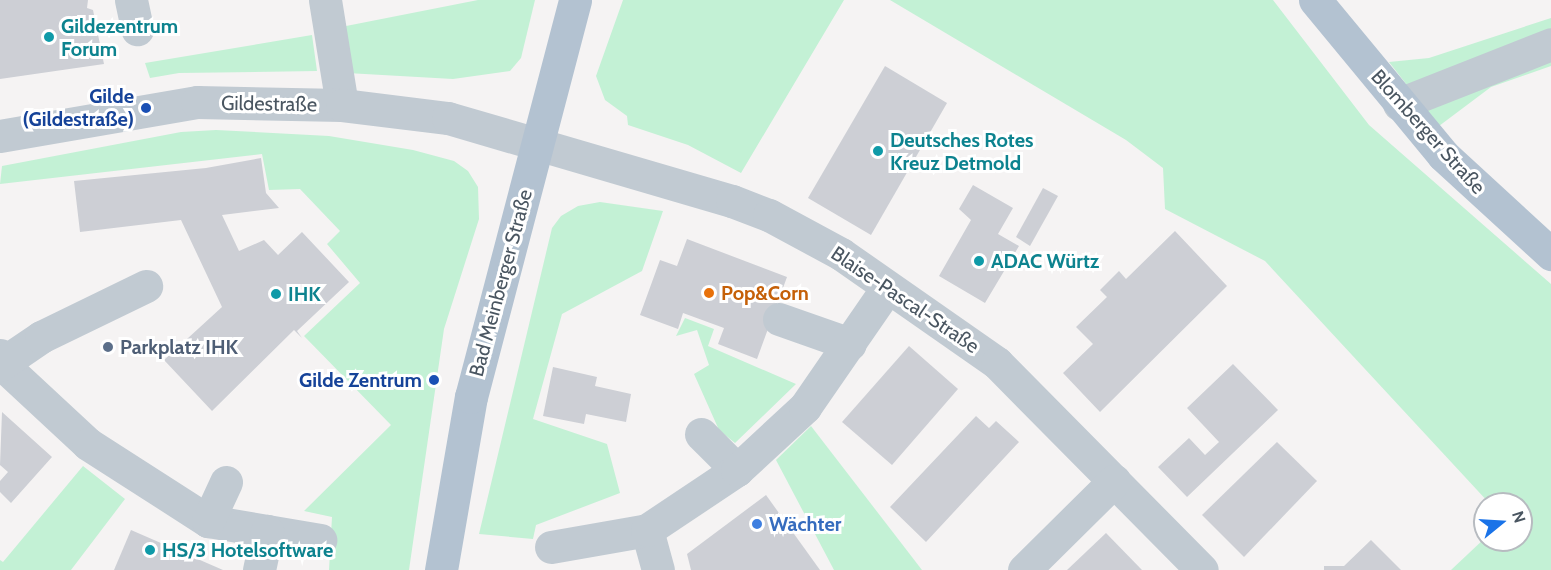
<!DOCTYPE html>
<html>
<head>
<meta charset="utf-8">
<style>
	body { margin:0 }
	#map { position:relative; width:1551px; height:570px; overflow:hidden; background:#f5f3f3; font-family:Cabin,sans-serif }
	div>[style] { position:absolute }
	.green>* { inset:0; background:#c3f1d5 }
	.building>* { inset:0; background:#cdcfd5 }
	.minor>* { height:33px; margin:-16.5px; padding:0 16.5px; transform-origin:16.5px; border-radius:16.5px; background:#c1cad2 }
	.major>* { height:33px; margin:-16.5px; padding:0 16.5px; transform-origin:16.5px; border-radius:16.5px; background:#b3c2d1 }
	.dots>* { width:16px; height:16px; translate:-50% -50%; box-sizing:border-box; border:3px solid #fff; border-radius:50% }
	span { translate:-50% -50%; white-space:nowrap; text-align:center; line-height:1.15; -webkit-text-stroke:6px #fff; paint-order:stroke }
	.culture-label { font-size:20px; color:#0d838f; font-weight:700 }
	.left { translate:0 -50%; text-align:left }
	.transit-label { font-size:20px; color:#164399; font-weight:700 }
	.right { translate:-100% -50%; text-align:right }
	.street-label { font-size:20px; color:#4a5661 }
	.food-label { font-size:20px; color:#c56008; font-weight:700 }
	.service-label { font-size:20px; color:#4e5e75; font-weight:700 }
	.shop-label { font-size:20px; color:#366cbe; font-weight:700 }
	.north { position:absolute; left:1473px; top:492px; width:60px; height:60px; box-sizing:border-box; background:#fff; border:2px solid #b7bbc0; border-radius:50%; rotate:72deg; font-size:16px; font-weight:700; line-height:24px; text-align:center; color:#4a5661 }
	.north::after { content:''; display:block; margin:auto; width:21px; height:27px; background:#1a73e8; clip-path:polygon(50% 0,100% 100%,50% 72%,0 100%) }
</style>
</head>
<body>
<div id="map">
	<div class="green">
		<div style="clip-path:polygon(478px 0,535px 0,521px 58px,510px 71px,453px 79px,347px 73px,341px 27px)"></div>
		<div style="clip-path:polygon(623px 0,844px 0,741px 173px,688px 145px,628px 125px,627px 116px,605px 100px,596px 76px)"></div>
		<div style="clip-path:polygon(890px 0,1273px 0,1369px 125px,1551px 284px,1551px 570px,1451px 570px,1485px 538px,1521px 540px,1521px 504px,1490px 504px,1265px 261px,1165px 209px,1163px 168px,1126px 140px)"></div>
		<div style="clip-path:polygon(1551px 18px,1551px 66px,1491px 87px,1439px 126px,1389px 62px,1429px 58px)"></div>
		<div style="clip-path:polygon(312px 35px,317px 71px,179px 73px,150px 78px,145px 63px)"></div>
		<div style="clip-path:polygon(216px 130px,329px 136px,413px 150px,454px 161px,468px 171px,478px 187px,479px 219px,444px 329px,409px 570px,329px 570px,332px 517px,304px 511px,391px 425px,304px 336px,360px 283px,327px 244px,340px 231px,300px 189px,269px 190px,262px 154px,0 184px,2px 166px,181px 132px)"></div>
		<div style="clip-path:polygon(600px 202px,663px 211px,642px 271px,562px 314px,533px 419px,607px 444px,620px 493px,536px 525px,533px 539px,479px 534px,552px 228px,561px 216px,578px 206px)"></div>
		<div style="clip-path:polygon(685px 318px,714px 329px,708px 346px,796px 384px,735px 443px,719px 430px,694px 374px,709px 365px,697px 330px,676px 336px)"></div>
		<div style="clip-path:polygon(811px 426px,922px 570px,834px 570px,776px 460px)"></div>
		<div style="clip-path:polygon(83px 466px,125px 499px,71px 570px,0 570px,0 560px,3px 562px)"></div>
	</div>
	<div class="building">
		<div style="clip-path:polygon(0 0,88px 0,87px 8px,93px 10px,104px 64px,0 79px)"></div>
		<div style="clip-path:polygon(885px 66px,947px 103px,871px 235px,808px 198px)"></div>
		<div style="clip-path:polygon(261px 158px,266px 193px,279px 208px,222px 215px,239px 251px,264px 240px,278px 255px,302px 232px,349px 282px,297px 331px,302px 338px,294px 330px,212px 411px,164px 360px,222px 307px,181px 220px,80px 232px,74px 181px,206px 168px)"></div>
		<div style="clip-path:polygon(973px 185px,1013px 208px,998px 234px,1019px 246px,985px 303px,939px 276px,971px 220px,959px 209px)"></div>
		<div style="clip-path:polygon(1043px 188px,1058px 196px,1030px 246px,1016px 237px)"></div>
		<div style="clip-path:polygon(1175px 231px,1227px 286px,1100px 412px,1063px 373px,1093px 344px,1076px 327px,1107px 297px,1100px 290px,1119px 271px,1126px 279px)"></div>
		<div style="clip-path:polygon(687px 239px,787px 277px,757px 359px,718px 344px,724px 328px,683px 313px,678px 329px,640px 315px,660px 260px,677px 266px)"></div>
		<div style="clip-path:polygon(909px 346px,958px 389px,892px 465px,842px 422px)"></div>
		<div style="clip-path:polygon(1233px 364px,1278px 410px,1187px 497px,1158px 467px,1189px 438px,1205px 455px,1219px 442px,1187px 408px)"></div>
		<div style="clip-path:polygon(553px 367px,597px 377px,595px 386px,631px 394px,626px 422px,586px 414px,584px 424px,543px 416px)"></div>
		<div style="clip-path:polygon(2px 412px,52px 457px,11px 503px,0 492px,0 481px,8px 472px,0 465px)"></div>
		<div style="clip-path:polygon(976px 416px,989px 428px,996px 421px,1019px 442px,926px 542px,890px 507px)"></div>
		<div style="clip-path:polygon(1277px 442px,1317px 481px,1244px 557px,1202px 515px)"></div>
		<div style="clip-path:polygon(766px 495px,820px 570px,691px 570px,687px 554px)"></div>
		<div style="clip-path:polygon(131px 530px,223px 570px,114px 570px)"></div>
		<div style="clip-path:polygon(1106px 533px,1142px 570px,1067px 570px)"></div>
		<div style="clip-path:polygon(1371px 540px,1401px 570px,1324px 570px,1324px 566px,1344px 566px)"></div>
	</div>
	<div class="minor">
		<div style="left:131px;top:0;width:30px;rotate:78deg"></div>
		<div style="left:325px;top:0;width:106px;rotate:80.8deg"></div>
		<div style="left:1399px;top:104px;width:163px;rotate:-21.5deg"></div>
		<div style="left:0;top:136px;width:200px;rotate:-9.8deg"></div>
		<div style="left:197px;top:102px;width:145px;rotate:1.2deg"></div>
		<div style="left:342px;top:105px;width:107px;rotate:7deg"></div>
		<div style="left:448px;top:118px;width:296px;rotate:16.3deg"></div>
		<div style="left:732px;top:201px;width:40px;rotate:21deg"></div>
		<div style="left:769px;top:215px;width:82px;rotate:28.4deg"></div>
		<div style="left:841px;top:254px;width:190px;rotate:34.9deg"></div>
		<div style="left:997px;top:363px;width:291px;rotate:45.3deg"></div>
		<div style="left:779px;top:319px;width:75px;rotate:19.4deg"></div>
		<div style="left:0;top:355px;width:9px;rotate:77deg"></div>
		<div style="left:2px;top:364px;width:117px;rotate:42.9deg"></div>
		<div style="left:88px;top:444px;width:143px;rotate:32.7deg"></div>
		<div style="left:208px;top:521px;width:114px;rotate:9.6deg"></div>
		<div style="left:0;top:365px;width:50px;rotate:-34.3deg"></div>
		<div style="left:41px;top:337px;width:117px;rotate:-25.9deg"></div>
		<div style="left:701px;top:434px;width:51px;rotate:45deg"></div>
		<div style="left:208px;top:521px;width:43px;rotate:-65.2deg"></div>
		<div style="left:647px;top:530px;width:41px;rotate:74.6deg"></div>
		<div style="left:551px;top:547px;width:97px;rotate:-10deg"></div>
		<div style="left:647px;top:530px;width:108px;rotate:-33.7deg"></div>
		<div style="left:737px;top:470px;width:93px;rotate:-42.8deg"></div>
		<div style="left:805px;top:407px;width:145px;rotate:-55.4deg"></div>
		<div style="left:259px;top:570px;width:40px;rotate:-78deg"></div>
		<div style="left:1024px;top:570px;width:127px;rotate:-44.7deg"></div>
	</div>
	<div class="major">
		<div style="left:1315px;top:0;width:201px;rotate:50.4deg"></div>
		<div style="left:1443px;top:155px;width:147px;rotate:42.5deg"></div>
		<div style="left:441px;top:570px;width:176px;rotate:-80.2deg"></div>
		<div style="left:471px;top:397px;width:410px;rotate:-75.3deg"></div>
	</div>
	<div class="dots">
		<div style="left:49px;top:37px;background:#0f9aa8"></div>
		<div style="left:146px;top:108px;background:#1a4fb4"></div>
		<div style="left:878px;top:151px;background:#0f9aa8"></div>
		<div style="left:979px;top:261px;background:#0f9aa8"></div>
		<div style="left:709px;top:293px;background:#e8710a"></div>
		<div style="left:276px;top:294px;background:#0f9aa8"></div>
		<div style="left:108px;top:347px;background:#5c6f8a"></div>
		<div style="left:434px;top:380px;background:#1a4fb4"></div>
		<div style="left:757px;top:524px;background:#3f7fe0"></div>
		<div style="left:150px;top:550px;background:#0f9aa8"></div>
	</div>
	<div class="culture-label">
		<span class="left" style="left:61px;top:38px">Gildezentrum<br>Forum</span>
		<span class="left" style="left:890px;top:152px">Deutsches Rotes<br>Kreuz Detmold</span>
		<span class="left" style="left:991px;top:261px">ADAC Würtz</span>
		<span class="left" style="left:288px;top:294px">IHK</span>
		<span class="left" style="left:162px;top:550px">HS/3 Hotelsoftware</span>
	</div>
	<div class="transit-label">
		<span class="right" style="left:134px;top:108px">Gilde<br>(Gildestraße)</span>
		<span class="right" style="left:422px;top:380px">Gilde Zentrum</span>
	</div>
	<div class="street-label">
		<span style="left:269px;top:104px;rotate:1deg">Gildestraße</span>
		<span style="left:1428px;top:132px;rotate:48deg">Blomberger Straße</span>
		<span style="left:501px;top:283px;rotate:-75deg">Bad Meinberger Straße</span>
		<span style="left:905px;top:300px;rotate:34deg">Blaise-Pascal-Straße</span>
	</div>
	<div class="food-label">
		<span class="left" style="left:721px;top:293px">Pop&amp;Corn</span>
	</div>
	<div class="service-label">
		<span class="left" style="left:120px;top:347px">Parkplatz IHK</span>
	</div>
	<div class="shop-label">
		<span class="left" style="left:769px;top:524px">Wächter</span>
	</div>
	<div class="north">N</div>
</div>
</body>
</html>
